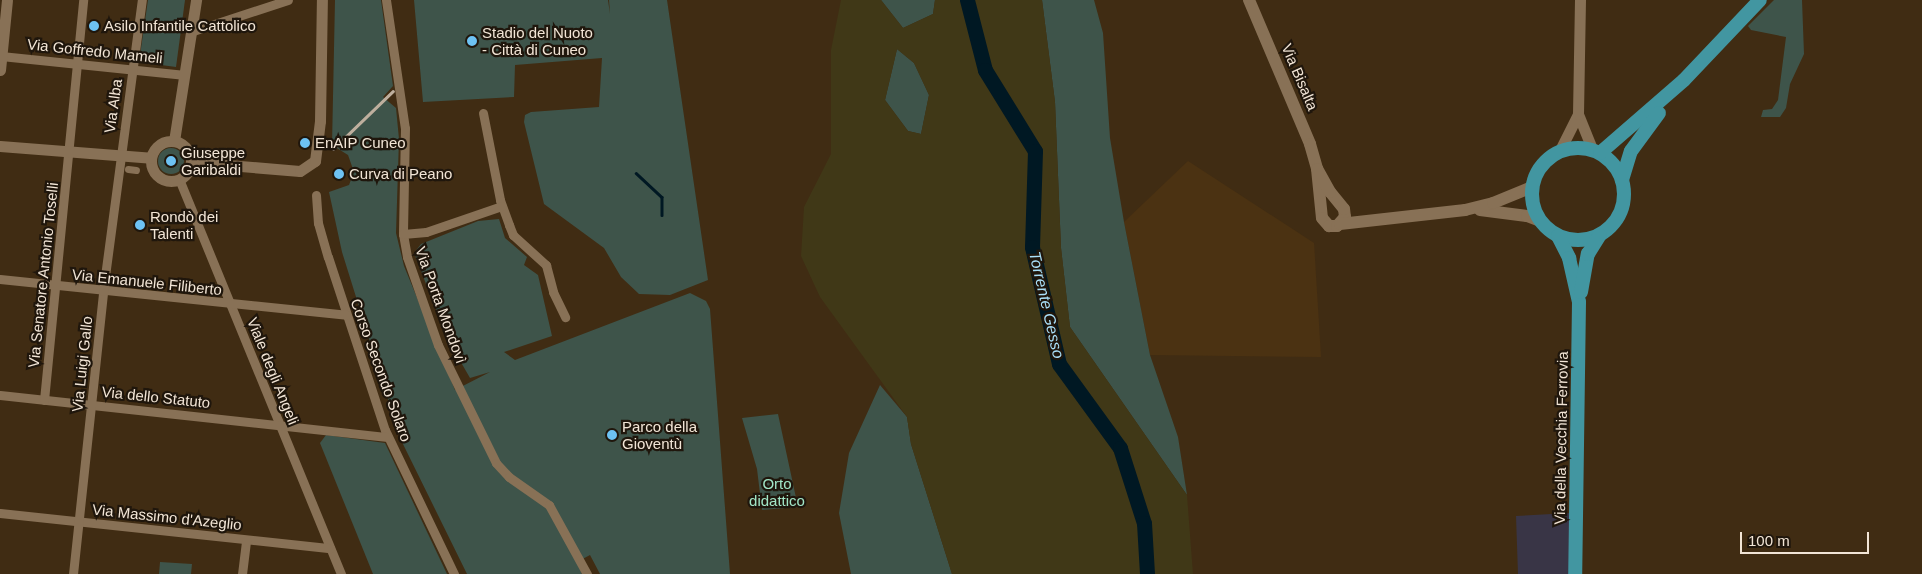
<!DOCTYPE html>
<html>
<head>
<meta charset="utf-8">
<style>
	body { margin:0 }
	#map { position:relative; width:1922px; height:574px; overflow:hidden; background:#402c13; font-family:Arial,sans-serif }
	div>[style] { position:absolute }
	.commercial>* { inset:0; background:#393546 }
	.built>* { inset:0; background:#4b3212 }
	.green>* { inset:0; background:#3e544a }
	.round { border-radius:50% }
	.sand>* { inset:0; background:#403817 }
	.stream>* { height:2.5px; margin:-1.25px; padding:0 1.25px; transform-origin:1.25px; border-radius:1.25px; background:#001823 }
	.river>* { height:15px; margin:-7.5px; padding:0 7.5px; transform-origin:7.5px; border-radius:7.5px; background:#001823 }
	.pedestrian>* { height:7px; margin:-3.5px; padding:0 3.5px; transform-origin:3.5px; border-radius:3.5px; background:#887156 }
	.minor>* { height:9px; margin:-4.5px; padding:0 4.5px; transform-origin:4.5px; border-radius:4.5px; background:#887156 }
	.tertiary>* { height:11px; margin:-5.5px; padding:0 5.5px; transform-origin:5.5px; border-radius:5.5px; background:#887156 }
	.tertiary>.ring { margin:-5.5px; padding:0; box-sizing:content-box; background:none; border:11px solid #887156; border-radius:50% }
	.secondary>* { height:12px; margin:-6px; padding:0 6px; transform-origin:6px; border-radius:6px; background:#887156 }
	.primary>* { height:14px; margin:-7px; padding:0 7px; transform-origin:7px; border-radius:7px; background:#4296a1 }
	.primary>.ring { margin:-7px; padding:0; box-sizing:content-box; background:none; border:14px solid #4296a1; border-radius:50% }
	.rail>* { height:2.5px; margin:-1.25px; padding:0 1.25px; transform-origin:1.25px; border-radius:1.25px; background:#beaf9e }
	.dots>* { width:14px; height:14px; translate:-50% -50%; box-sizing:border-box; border:2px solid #1f160c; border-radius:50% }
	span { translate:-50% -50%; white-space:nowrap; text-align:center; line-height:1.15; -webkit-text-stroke:4.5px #1f160c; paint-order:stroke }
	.poi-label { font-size:15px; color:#f2e5d6 }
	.left { translate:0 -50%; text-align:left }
	.street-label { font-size:15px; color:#f2e5d6 }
	.park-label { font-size:15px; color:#a1e6c7 }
	.water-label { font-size:16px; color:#a9dff8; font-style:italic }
	.scale { position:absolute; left:1740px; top:532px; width:129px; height:22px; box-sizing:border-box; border:2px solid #f2e5d6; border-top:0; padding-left:6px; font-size:15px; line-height:18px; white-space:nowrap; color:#f2e5d6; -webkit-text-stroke:4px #1f160c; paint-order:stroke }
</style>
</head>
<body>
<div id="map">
	<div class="commercial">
		<div style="clip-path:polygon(1570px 513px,1569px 574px,1518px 574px,1516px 516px)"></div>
	</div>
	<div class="built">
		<div style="clip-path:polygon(1188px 161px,1314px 243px,1321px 357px,1150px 355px,1124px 222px)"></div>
	</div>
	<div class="green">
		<div style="clip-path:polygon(148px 0,185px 0,176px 67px,139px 62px)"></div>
		<div style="clip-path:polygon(335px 0,381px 0,393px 86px,383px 97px,396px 108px,399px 139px,396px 233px,404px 266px,455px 390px,490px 372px,470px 378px,447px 338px,414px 253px,421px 244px,478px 221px,499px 219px,505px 238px,527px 257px,524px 265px,538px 275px,552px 336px,504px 352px,515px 360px,690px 293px,706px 301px,710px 309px,730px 574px,600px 574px,590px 555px,577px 562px,582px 574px,467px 574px,400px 438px,342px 252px,329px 192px,349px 185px,354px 172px,348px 155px,332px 145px)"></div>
		<div style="clip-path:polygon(414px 0,608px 0,610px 14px,609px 0,667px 0,708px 280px,670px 295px,639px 294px,621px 277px,604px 248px,544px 204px,524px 122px,525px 115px,531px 112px,599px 107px,602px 58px,515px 65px,514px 97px,423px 102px)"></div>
		<div style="clip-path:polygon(881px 0,935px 0,933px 14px,903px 28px)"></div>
		<div style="clip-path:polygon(1042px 0,1094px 0,1103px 33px,1110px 138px,1124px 222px,1150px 355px,1178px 437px,1187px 495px,1070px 327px,1061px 248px,1055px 102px)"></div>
		<div style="clip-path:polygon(1774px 0,1802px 0,1804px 54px,1790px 84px,1786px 108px,1780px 117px,1761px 117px,1763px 110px,1772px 109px,1778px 100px,1786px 37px,1751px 30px,1748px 26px)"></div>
		<div style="clip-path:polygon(897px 49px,914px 63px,929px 95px,921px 134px,908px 131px,885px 100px)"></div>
		<div class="round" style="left:158px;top:148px;width:26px;height:26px"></div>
		<div style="clip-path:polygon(880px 385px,907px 417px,911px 444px,952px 574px,851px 574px,839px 513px,849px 453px)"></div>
		<div style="clip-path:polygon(778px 414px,798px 507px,762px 510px,757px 469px,742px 418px)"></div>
		<div style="clip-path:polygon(326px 435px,385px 443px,447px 574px,373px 574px,320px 443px)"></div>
		<div style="clip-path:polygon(160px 562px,192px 564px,191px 574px,159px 574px)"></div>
	</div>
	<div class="sand">
		<div style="clip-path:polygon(evenodd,841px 0,881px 0,903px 28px,933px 14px,935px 0,1042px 0,1055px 102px,1061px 248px,1070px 327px,1187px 495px,1193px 574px,952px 574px,911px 444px,907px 417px,820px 297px,801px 256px,804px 207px,831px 154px,831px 50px,841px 0,897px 49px,914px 63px,929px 95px,921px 134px,908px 131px,885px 100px,897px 49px)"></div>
	</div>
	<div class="stream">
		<div style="left:636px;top:173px;width:35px;rotate:43deg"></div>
		<div style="left:662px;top:197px;width:18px;rotate:90deg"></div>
	</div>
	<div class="river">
		<div style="left:967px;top:0;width:72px;rotate:75.6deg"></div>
		<div style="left:985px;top:70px;width:95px;rotate:58.3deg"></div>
		<div style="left:1035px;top:151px;width:96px;rotate:91.8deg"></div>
		<div style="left:1032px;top:247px;width:120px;rotate:77deg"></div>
		<div style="left:1059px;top:364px;width:104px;rotate:54deg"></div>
		<div style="left:1120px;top:448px;width:79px;rotate:72.3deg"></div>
		<div style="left:1144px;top:523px;width:51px;rotate:86.6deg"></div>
	</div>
	<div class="pedestrian">
		<div style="left:128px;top:169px;width:8px;rotate:7deg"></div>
	</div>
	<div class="minor">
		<div style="left:386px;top:0;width:129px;rotate:81.6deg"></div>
		<div style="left:405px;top:128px;width:106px;rotate:91.1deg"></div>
		<div style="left:403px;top:234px;width:23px;rotate:80deg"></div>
		<div style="left:407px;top:257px;width:93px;rotate:70.6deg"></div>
		<div style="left:438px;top:345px;width:131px;rotate:63.8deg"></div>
		<div style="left:496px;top:463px;width:19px;rotate:47deg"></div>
		<div style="left:509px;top:477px;width:49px;rotate:35deg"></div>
		<div style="left:549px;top:505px;width:79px;rotate:61.2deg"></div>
		<div style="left:190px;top:32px;width:103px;rotate:-18.1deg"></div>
		<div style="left:1px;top:56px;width:185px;rotate:5.9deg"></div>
		<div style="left:483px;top:113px;width:89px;rotate:78.9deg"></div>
		<div style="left:500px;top:200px;width:27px;rotate:70deg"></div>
		<div style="left:509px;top:225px;width:11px;rotate:68deg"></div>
		<div style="left:513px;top:235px;width:45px;rotate:42.3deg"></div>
		<div style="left:546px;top:265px;width:28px;rotate:75deg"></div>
		<div style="left:553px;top:292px;width:28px;rotate:64deg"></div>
		<div style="left:179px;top:179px;width:427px;rotate:67.7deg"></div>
		<div style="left:316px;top:195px;width:28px;rotate:86deg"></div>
		<div style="left:318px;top:223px;width:35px;rotate:74deg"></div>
		<div style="left:328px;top:257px;width:182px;rotate:71.8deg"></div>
		<div style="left:385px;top:430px;width:160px;rotate:64.4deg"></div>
		<div style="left:403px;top:234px;width:23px;rotate:-5deg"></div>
		<div style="left:426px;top:232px;width:80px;rotate:-18.9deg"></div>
		<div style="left:0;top:279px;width:348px;rotate:5.9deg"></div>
		<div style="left:0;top:395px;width:390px;rotate:6.2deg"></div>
		<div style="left:44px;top:400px;width:402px;rotate:-84.4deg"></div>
		<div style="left:0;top:513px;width:332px;rotate:6.1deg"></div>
		<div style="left:73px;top:574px;width:285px;rotate:-83.9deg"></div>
		<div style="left:103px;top:291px;width:294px;rotate:-82.4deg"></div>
		<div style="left:242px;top:574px;width:34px;rotate:-83deg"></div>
	</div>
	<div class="tertiary">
		<div style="left:0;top:70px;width:70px;rotate:-84.3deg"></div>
		<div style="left:1578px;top:114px;width:38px;rotate:68deg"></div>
		<div class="ring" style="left:151px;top:141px;width:29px;height:29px"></div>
		<div style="left:174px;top:141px;width:143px;rotate:-81.1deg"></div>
		<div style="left:0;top:146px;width:151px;rotate:4.5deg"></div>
		<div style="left:1559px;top:152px;width:42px;rotate:-63.4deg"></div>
		<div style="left:1578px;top:114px;width:114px;rotate:-89deg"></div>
		<div style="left:191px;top:162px;width:109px;rotate:4.7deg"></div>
		<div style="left:300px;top:171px;width:18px;rotate:-34deg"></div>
		<div style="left:315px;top:161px;width:40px;rotate:-82.9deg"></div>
		<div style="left:320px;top:121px;width:121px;rotate:-89.1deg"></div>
	</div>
	<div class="secondary">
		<div style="left:1249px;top:0;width:156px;rotate:67deg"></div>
		<div style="left:1310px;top:144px;width:26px;rotate:74deg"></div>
		<div style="left:1317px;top:169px;width:49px;rotate:84.2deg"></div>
		<div style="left:1322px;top:218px;width:11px;rotate:49deg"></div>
		<div style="left:1329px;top:226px;width:8px"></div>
		<div style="left:1337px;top:226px;width:12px;rotate:-48deg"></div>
		<div style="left:1345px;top:217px;width:8px;rotate:-97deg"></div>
		<div style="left:1344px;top:209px;width:22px;rotate:-129deg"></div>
		<div style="left:1330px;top:192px;width:26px;rotate:-119deg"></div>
		<div style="left:1480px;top:210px;width:47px;rotate:7.3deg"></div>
		<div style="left:1527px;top:216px;width:14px;rotate:21deg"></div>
		<div style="left:1340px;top:224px;width:126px;rotate:-6.4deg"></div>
		<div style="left:1465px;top:210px;width:29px;rotate:-14deg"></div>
		<div style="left:1493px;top:203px;width:42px;rotate:-22.3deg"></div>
	</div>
	<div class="primary">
		<div class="ring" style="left:1532px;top:148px;width:78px;height:78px"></div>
		<div style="left:1600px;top:153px;width:111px;rotate:-41deg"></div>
		<div style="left:1684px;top:80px;width:110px;rotate:-46.5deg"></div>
		<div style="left:1622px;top:180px;width:30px;rotate:-73deg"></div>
		<div style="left:1631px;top:151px;width:47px;rotate:-53.6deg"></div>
		<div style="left:1558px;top:236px;width:25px;rotate:63deg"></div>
		<div style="left:1569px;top:258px;width:45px;rotate:77.2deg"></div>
		<div style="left:1579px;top:302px;width:272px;rotate:90.8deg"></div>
		<div style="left:1581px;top:292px;width:39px;rotate:-80deg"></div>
		<div style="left:1588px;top:254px;width:22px;rotate:-58deg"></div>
	</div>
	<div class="rail">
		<div style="left:333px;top:149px;width:83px;rotate:-44deg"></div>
	</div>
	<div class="dots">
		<div style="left:94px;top:26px;background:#6dc2f3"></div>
		<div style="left:472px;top:41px;background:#6dc2f3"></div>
		<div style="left:305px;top:143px;background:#6dc2f3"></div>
		<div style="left:171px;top:161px;background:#6dc2f3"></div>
		<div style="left:339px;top:174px;background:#6dc2f3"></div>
		<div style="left:140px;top:225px;background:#6dc2f3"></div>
		<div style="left:612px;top:435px;background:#6dc2f3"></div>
	</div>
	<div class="poi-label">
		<span class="left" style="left:104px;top:26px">Asilo Infantile Cattolico</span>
		<span class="left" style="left:482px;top:41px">Stadio del Nuoto<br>- Città di Cuneo</span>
		<span class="left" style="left:315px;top:143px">EnAIP Cuneo</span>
		<span class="left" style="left:181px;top:161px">Giuseppe<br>Garibaldi</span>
		<span class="left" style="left:349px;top:174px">Curva di Peano</span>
		<span class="left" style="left:150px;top:225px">Rondò dei<br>Talenti</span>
		<span class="left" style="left:622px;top:435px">Parco della<br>Gioventù</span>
	</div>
	<div class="street-label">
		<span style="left:95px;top:51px;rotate:6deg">Via Goffredo Mameli</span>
		<span style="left:1300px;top:77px;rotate:67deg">Via Bisalta</span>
		<span style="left:113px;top:106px;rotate:-82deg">Via Alba</span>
		<span style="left:43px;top:275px;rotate:-84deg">Via Senatore Antonio Toselli</span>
		<span style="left:147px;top:282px;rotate:6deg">Via Emanuele Filiberto</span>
		<span style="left:441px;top:305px;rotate:70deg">Via Porta Mondovì</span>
		<span style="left:82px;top:364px;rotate:-84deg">Via Luigi Gallo</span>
		<span style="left:381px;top:370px;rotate:70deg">Corso Secondo Solaro</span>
		<span style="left:273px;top:371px;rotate:68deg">Viale degli Angeli</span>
		<span style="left:156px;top:397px;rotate:6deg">Via dello Statuto</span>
		<span style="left:1561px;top:438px;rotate:-89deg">Via della Vecchia Ferrovia</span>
		<span style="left:167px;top:517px;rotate:6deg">Via Massimo d'Azeglio</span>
	</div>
	<div class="park-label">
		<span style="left:777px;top:492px">Orto<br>didattico</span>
	</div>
	<div class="water-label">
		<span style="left:1046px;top:305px;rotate:77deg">Torrente Gesso</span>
	</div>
	<div class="scale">100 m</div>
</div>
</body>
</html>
